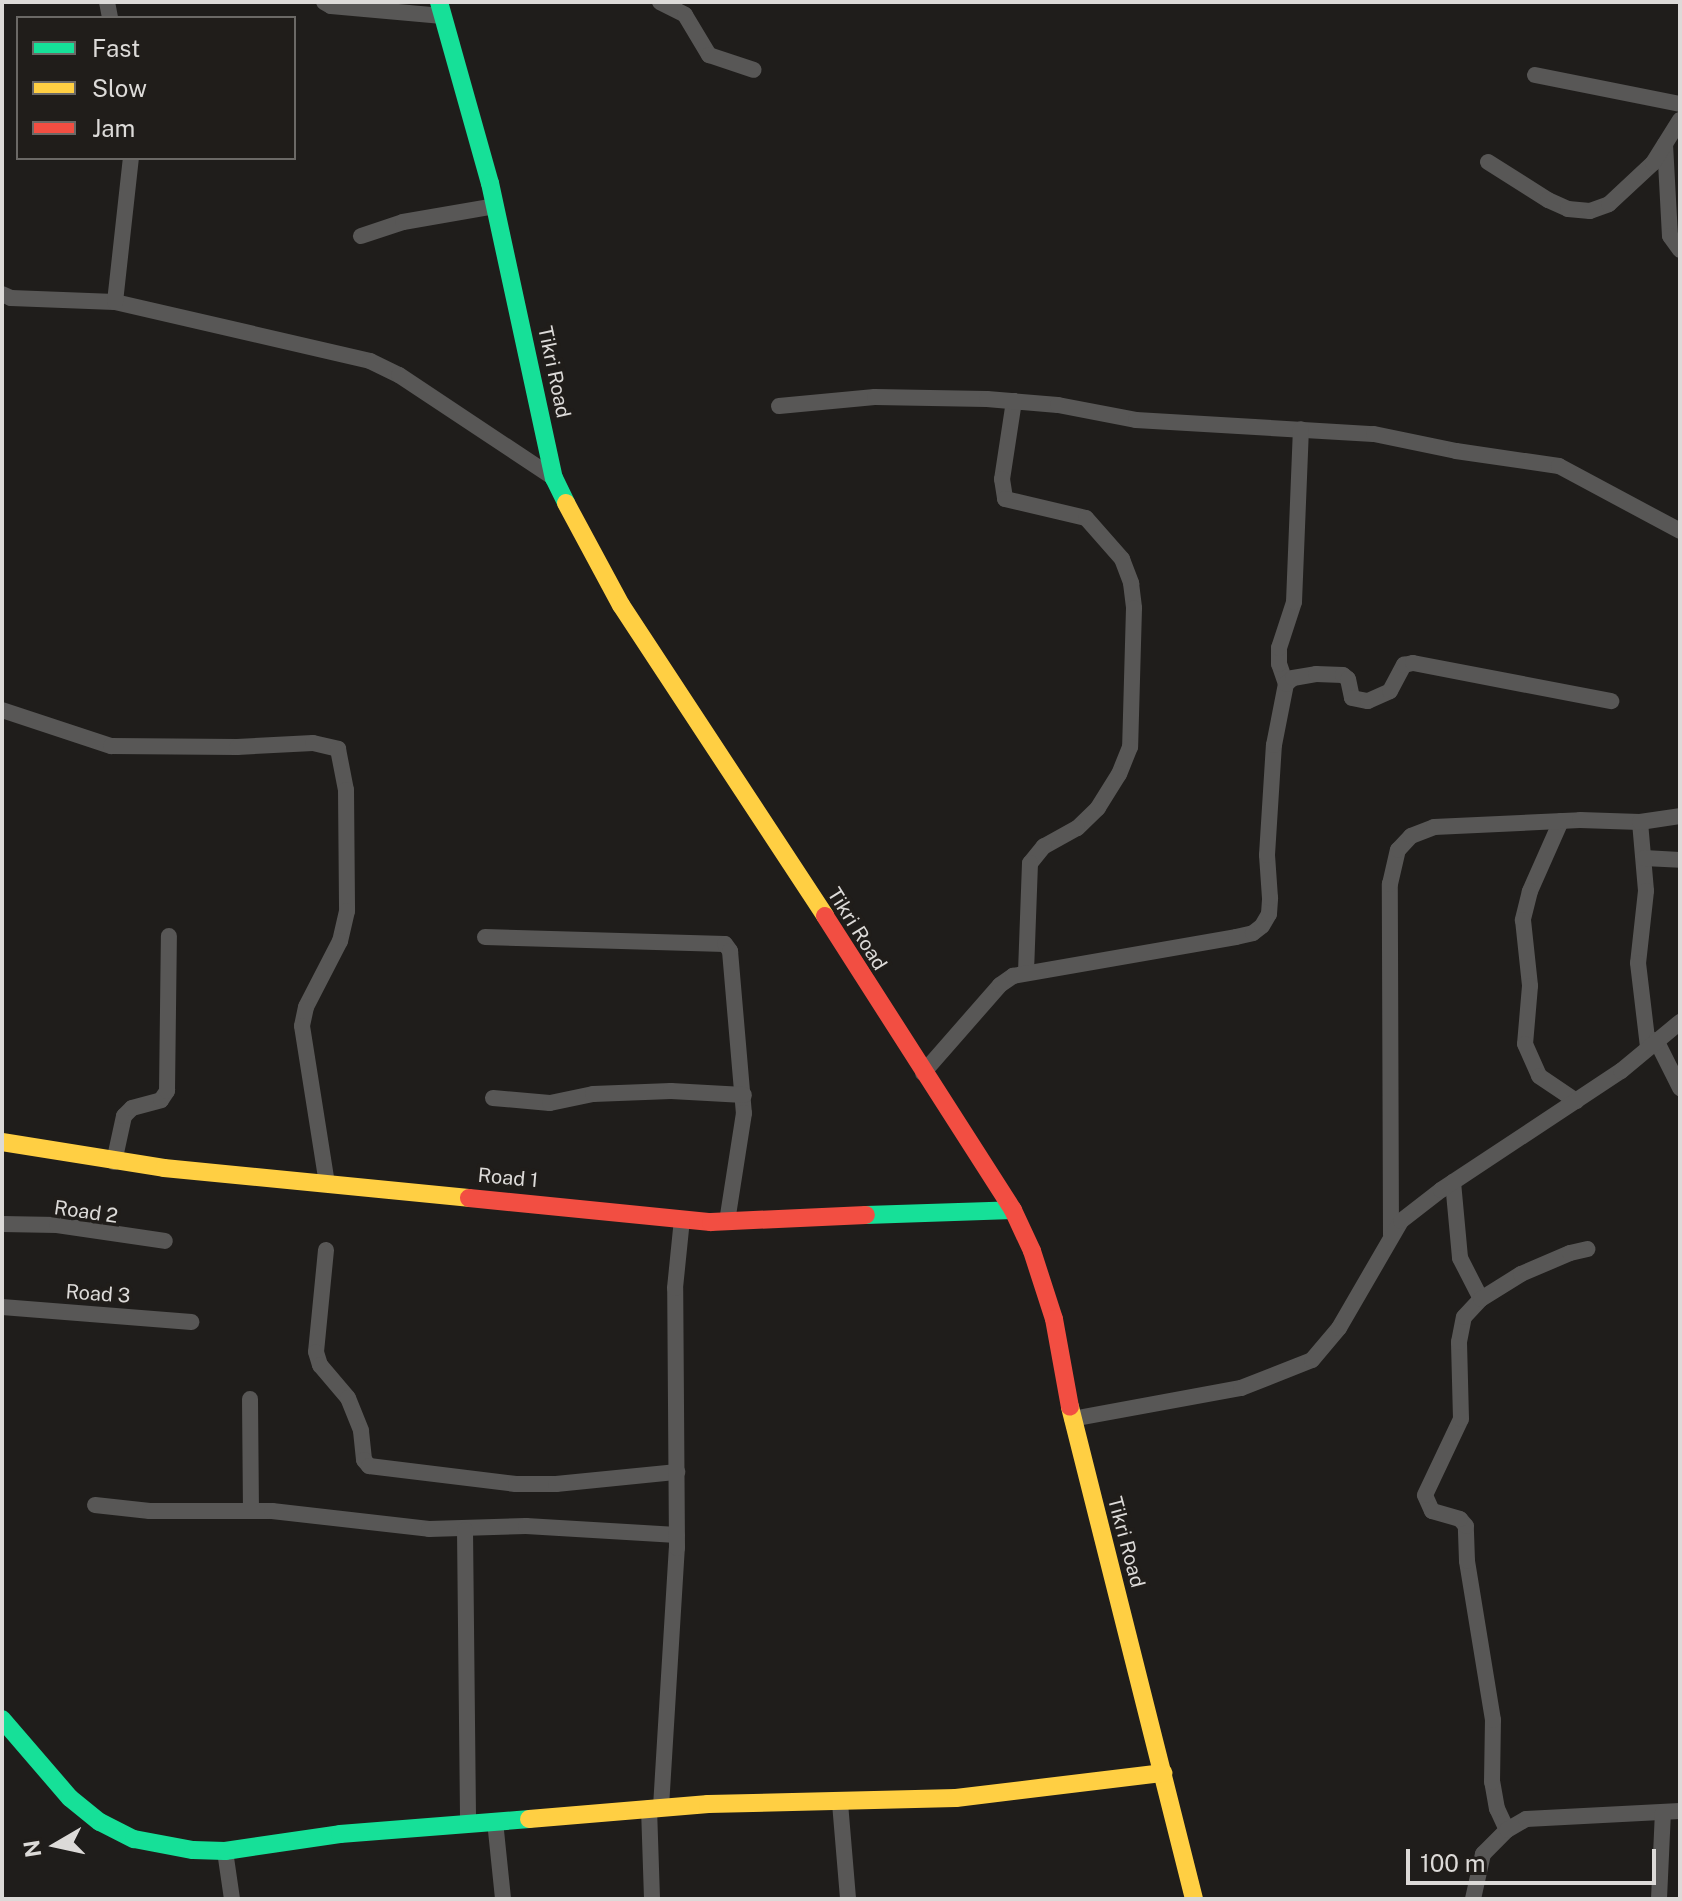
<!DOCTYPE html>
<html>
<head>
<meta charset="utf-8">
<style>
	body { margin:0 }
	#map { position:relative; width:1682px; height:1901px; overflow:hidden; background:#1f1d1b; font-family:"Public Sans",sans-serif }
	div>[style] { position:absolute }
	.street>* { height:16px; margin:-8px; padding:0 8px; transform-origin:8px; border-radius:8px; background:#585756 }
	.fast>* { height:18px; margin:-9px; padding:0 9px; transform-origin:9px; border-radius:9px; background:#16e098 }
	.slow>* { height:18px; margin:-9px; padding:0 9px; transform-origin:9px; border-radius:9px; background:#ffcf43 }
	.jam>* { height:18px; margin:-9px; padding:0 9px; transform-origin:9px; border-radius:9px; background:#f24e42 }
	span { translate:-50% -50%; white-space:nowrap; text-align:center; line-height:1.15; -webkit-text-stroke:7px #201d1a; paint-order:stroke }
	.street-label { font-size:20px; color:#dcdad8 }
	.frame { position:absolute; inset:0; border:4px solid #dcdad8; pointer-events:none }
	.legend { position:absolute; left:16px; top:16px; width:280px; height:144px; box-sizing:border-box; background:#201d1a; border:2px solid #6b6966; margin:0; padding:10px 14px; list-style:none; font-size:24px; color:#dcdad8 }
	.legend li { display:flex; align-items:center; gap:16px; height:40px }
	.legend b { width:40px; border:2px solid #6b6966 }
	.north { position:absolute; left:16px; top:1805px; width:80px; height:80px; -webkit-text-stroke:6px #201d1a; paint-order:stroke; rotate:261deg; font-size:22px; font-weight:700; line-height:32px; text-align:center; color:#dcdad8 }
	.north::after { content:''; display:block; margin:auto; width:28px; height:36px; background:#dcdad8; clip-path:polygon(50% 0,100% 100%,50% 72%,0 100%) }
	.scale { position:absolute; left:1406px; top:1849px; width:250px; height:36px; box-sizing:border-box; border:4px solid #dcdad8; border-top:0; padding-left:10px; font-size:24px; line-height:28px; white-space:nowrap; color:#dcdad8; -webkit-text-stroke:6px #201d1a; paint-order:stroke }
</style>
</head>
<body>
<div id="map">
	<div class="street">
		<div style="left:107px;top:2px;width:16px;rotate:79deg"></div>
		<div style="left:324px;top:2px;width:8px;rotate:30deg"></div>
		<div style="left:331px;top:6px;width:112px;rotate:5.1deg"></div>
		<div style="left:660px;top:2px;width:28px;rotate:27deg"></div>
		<div style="left:685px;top:15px;width:47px;rotate:59deg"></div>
		<div style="left:709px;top:55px;width:47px;rotate:18.4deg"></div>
		<div style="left:1535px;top:75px;width:148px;rotate:11.3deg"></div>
		<div style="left:1665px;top:144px;width:92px;rotate:86.9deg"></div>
		<div style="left:1670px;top:236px;width:17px;rotate:54deg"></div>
		<div style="left:1488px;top:162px;width:71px;rotate:32.3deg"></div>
		<div style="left:1548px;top:200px;width:22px;rotate:24deg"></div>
		<div style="left:1568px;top:209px;width:22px;rotate:5deg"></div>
		<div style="left:1590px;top:211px;width:20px;rotate:-20deg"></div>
		<div style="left:1609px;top:204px;width:60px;rotate:-43deg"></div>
		<div style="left:1653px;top:163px;width:51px;rotate:-57.9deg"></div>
		<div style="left:361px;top:236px;width:44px;rotate:-18.4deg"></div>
		<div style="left:403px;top:222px;width:93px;rotate:-9.9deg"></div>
		<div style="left:2px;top:294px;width:10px;rotate:24deg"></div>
		<div style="left:11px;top:298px;width:104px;rotate:2.2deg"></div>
		<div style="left:115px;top:302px;width:262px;rotate:13deg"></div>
		<div style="left:370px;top:361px;width:32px;rotate:26deg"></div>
		<div style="left:399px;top:375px;width:186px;rotate:33.6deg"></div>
		<div style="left:115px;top:302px;width:145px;rotate:-83.7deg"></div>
		<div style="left:1014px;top:401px;width:79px;rotate:98.7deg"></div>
		<div style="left:1002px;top:479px;width:20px;rotate:81deg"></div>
		<div style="left:1005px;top:499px;width:83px;rotate:13.2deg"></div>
		<div style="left:1086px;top:518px;width:55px;rotate:48.7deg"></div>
		<div style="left:1122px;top:559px;width:26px;rotate:69deg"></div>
		<div style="left:1131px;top:583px;width:25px;rotate:83deg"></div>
		<div style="left:1134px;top:608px;width:139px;rotate:91.6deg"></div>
		<div style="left:1130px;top:747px;width:29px;rotate:112deg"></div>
		<div style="left:1119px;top:774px;width:40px;rotate:122deg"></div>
		<div style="left:1098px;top:808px;width:29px;rotate:136deg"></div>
		<div style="left:1077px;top:828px;width:38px;rotate:151deg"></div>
		<div style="left:1044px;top:846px;width:22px;rotate:129deg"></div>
		<div style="left:1030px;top:863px;width:109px;rotate:92.1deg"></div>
		<div style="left:779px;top:406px;width:96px;rotate:-5.4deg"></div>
		<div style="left:875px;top:397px;width:112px;rotate:1deg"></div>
		<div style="left:987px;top:399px;width:71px;rotate:4.8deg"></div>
		<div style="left:1058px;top:405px;width:79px;rotate:10.9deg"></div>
		<div style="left:1136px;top:420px;width:238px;rotate:3.4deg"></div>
		<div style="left:1374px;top:434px;width:84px;rotate:11.7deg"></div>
		<div style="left:1456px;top:451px;width:104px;rotate:8.3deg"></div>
		<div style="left:1559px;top:466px;width:137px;rotate:28.2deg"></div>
		<div style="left:1286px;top:684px;width:21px;rotate:-109deg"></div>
		<div style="left:1279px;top:664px;width:16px;rotate:-90deg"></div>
		<div style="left:1279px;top:648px;width:48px;rotate:-71.9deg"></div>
		<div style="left:1294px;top:602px;width:173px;rotate:-87.7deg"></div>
		<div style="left:2px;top:710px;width:115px;rotate:18.3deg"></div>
		<div style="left:111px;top:746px;width:126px;rotate:0.5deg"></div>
		<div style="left:237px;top:747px;width:76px;rotate:-3deg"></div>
		<div style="left:313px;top:743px;width:26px;rotate:13deg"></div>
		<div style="left:338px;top:749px;width:42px;rotate:79deg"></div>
		<div style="left:346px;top:790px;width:121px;rotate:89.5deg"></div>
		<div style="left:347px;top:911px;width:31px;rotate:103deg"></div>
		<div style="left:340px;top:941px;width:74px;rotate:117.3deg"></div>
		<div style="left:306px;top:1007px;width:19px;rotate:102deg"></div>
		<div style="left:302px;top:1026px;width:160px;rotate:81deg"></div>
		<div style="left:1561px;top:821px;width:77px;rotate:113.9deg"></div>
		<div style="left:1530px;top:891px;width:30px;rotate:104deg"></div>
		<div style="left:1523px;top:920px;width:66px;rotate:83.9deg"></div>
		<div style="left:1530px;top:986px;width:58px;rotate:94.9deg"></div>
		<div style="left:1525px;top:1044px;width:35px;rotate:66deg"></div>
		<div style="left:1539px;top:1076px;width:45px;rotate:34deg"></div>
		<div style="left:1640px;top:822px;width:69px;rotate:85deg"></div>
		<div style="left:1646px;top:891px;width:72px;rotate:96.3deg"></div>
		<div style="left:1638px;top:963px;width:85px;rotate:83.2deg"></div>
		<div style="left:1644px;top:858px;width:36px;rotate:3deg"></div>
		<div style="left:485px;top:937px;width:240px;rotate:1.7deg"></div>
		<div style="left:725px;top:944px;width:9px;rotate:54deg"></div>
		<div style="left:730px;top:951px;width:163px;rotate:85.1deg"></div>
		<div style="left:744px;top:1113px;width:110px;rotate:98.9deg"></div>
		<div style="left:1656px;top:1040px;width:54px;rotate:63.4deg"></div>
		<div style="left:923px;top:1073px;width:117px;rotate:-48.8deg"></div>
		<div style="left:1000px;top:985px;width:16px;rotate:-35deg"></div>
		<div style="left:1013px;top:976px;width:226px;rotate:-9.9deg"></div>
		<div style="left:1236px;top:937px;width:17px;rotate:-13deg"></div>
		<div style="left:1253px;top:933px;width:11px;rotate:-38deg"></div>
		<div style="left:1262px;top:926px;width:14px;rotate:-60deg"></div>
		<div style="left:1269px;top:914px;width:16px;rotate:-86deg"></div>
		<div style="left:1270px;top:898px;width:43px;rotate:-94deg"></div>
		<div style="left:1267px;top:855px;width:110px;rotate:-86.4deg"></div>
		<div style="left:1274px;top:745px;width:62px;rotate:-78.9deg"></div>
		<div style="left:1286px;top:684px;width:9px;rotate:-41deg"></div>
		<div style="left:1293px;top:678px;width:23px;rotate:-10deg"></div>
		<div style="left:1316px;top:674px;width:27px;rotate:2deg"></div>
		<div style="left:1343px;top:675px;width:6px;rotate:39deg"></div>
		<div style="left:1348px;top:679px;width:19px;rotate:78deg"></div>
		<div style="left:1352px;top:698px;width:16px;rotate:11deg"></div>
		<div style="left:1368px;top:701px;width:24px;rotate:-24deg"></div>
		<div style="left:1390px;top:691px;width:30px;rotate:-62deg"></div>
		<div style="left:1404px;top:665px;width:9px;rotate:-13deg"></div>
		<div style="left:1413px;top:663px;width:202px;rotate:10.9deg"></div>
		<div style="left:493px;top:1098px;width:57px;rotate:5deg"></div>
		<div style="left:550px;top:1103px;width:44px;rotate:-11.8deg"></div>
		<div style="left:593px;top:1094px;width:78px;rotate:-2.2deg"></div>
		<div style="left:671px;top:1091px;width:73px;rotate:3.1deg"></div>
		<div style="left:114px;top:1162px;width:47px;rotate:-77.7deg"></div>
		<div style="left:124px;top:1116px;width:11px;rotate:-45deg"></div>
		<div style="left:132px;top:1108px;width:30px;rotate:-15deg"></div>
		<div style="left:161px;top:1100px;width:11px;rotate:-56deg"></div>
		<div style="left:167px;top:1091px;width:155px;rotate:-89.3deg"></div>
		<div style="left:1453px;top:1182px;width:76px;rotate:84.7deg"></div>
		<div style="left:1460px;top:1258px;width:46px;rotate:62.9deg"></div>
		<div style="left:2px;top:1224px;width:55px;rotate:1deg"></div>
		<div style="left:57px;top:1225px;width:109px;rotate:8.4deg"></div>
		<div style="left:1391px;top:1235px;width:351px;rotate:-90.2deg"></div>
		<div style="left:1390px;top:884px;width:35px;rotate:-77deg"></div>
		<div style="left:1398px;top:850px;width:19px;rotate:-47deg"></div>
		<div style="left:1411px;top:836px;width:25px;rotate:-21deg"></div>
		<div style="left:1434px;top:827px;width:146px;rotate:-2.7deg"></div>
		<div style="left:1580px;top:820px;width:60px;rotate:1.9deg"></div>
		<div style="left:1640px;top:822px;width:40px;rotate:-8.5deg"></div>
		<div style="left:326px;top:1250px;width:102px;rotate:95.6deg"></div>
		<div style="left:316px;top:1352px;width:14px;rotate:73deg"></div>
		<div style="left:320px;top:1365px;width:43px;rotate:49.7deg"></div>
		<div style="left:348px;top:1398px;width:35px;rotate:68deg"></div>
		<div style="left:361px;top:1431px;width:29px;rotate:84deg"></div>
		<div style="left:364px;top:1460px;width:8px;rotate:50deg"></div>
		<div style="left:369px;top:1466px;width:148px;rotate:7deg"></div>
		<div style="left:516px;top:1484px;width:40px"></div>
		<div style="left:556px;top:1484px;width:122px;rotate:-5.7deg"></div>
		<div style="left:2px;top:1307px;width:190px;rotate:4.5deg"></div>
		<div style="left:250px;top:1399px;width:111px;rotate:89.5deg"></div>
		<div style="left:1072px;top:1419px;width:172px;rotate:-10.4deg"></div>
		<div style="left:1241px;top:1388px;width:76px;rotate:-21.5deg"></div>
		<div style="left:1312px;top:1360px;width:42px;rotate:-49.8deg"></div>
		<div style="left:1339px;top:1328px;width:124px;rotate:-59.9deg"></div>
		<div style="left:1401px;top:1221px;width:51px;rotate:-37.8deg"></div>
		<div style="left:1441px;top:1190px;width:216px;rotate:-33.5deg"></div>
		<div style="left:1621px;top:1071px;width:77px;rotate:-39.7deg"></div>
		<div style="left:95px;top:1505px;width:55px;rotate:6.2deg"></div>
		<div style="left:150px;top:1511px;width:122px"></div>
		<div style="left:272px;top:1511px;width:158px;rotate:6.5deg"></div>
		<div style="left:429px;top:1529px;width:97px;rotate:-1.8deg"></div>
		<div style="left:526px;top:1526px;width:151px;rotate:3.4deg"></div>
		<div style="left:465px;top:1530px;width:294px;rotate:89.4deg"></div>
		<div style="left:840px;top:1803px;width:96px;rotate:85.2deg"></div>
		<div style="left:661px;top:1807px;width:259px;rotate:-86.5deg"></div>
		<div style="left:677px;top:1548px;width:260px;rotate:-90.4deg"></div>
		<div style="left:675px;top:1288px;width:69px;rotate:-84.2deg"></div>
		<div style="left:649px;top:1808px;width:91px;rotate:88.1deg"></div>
		<div style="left:495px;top:1821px;width:78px;rotate:84.1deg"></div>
		<div style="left:1507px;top:1830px;width:23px;rotate:-115deg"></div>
		<div style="left:1497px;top:1809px;width:27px;rotate:-100deg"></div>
		<div style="left:1492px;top:1782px;width:62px;rotate:-89.1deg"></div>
		<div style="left:1493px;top:1720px;width:161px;rotate:-99.3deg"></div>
		<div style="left:1467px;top:1561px;width:35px;rotate:-92deg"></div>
		<div style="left:1466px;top:1526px;width:9px;rotate:-131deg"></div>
		<div style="left:1460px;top:1519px;width:29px;rotate:-164deg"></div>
		<div style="left:1432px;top:1511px;width:17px;rotate:-114deg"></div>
		<div style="left:1425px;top:1495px;width:84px;rotate:-64.7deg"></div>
		<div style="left:1461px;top:1419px;width:77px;rotate:-91.5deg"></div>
		<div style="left:1459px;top:1342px;width:25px;rotate:-79deg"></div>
		<div style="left:1464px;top:1317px;width:25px;rotate:-47deg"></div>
		<div style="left:1481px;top:1299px;width:47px;rotate:-32deg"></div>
		<div style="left:1521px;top:1274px;width:53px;rotate:-23.2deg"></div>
		<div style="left:1570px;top:1253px;width:18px;rotate:-13deg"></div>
		<div style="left:225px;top:1851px;width:49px;rotate:81.7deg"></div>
		<div style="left:1473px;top:1899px;width:46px;rotate:-77.5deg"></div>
		<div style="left:1483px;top:1854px;width:34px;rotate:-45deg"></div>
		<div style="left:1507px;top:1830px;width:22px;rotate:-30deg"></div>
		<div style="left:1526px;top:1819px;width:154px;rotate:-3deg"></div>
		<div style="left:1659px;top:1899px;width:87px;rotate:-87.4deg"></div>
	</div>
	<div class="fast">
		<div style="left:439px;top:2px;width:188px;rotate:74.3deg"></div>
		<div style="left:490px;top:183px;width:302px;rotate:77.8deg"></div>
		<div style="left:554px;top:478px;width:28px;rotate:64deg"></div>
		<div style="left:866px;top:1215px;width:147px;rotate:-1.9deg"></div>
		<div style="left:2px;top:1719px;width:104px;rotate:49.3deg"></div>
		<div style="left:70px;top:1798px;width:38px;rotate:39deg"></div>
		<div style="left:100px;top:1822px;width:38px;rotate:27deg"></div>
		<div style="left:134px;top:1839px;width:60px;rotate:10.6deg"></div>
		<div style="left:193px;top:1850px;width:32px;rotate:2deg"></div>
		<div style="left:225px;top:1851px;width:116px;rotate:-8.4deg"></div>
		<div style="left:340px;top:1834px;width:190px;rotate:-4.5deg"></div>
	</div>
	<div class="slow">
		<div style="left:566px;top:503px;width:116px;rotate:61.7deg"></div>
		<div style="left:621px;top:605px;width:372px;rotate:56.7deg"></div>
		<div style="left:2px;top:1142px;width:164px;rotate:9.1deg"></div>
		<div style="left:164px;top:1168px;width:306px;rotate:5.6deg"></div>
		<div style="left:1070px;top:1407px;width:507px;rotate:75.85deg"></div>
		<div style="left:529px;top:1819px;width:180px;rotate:-4.8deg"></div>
		<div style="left:708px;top:1804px;width:248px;rotate:-1.4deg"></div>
		<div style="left:956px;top:1798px;width:209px;rotate:-6.9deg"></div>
	</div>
	<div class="jam">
		<div style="left:825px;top:916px;width:349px;rotate:57.4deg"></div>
		<div style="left:1013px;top:1210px;width:45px;rotate:65.1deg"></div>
		<div style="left:1032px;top:1251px;width:71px;rotate:72.1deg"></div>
		<div style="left:1054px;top:1319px;width:89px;rotate:79.7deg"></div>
		<div style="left:469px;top:1198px;width:243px;rotate:5.7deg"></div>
		<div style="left:711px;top:1222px;width:155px;rotate:-2.6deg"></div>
	</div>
	<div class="street-label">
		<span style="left:554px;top:372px;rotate:78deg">Tikri Road</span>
		<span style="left:857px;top:929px;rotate:58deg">Tikri Road</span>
		<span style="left:508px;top:1178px;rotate:5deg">Road 1</span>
		<span style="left:86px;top:1212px;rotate:8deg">Road 2</span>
		<span style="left:98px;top:1294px;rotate:4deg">Road 3</span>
		<span style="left:1126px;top:1542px;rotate:75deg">Tikri Road</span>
	</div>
	<div class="frame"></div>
	<ul class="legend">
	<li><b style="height:10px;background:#16e098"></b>Fast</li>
	<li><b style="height:10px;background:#ffcf43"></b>Slow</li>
	<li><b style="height:10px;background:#f24e42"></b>Jam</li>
	</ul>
	<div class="north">N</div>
	<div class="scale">100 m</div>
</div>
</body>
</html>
